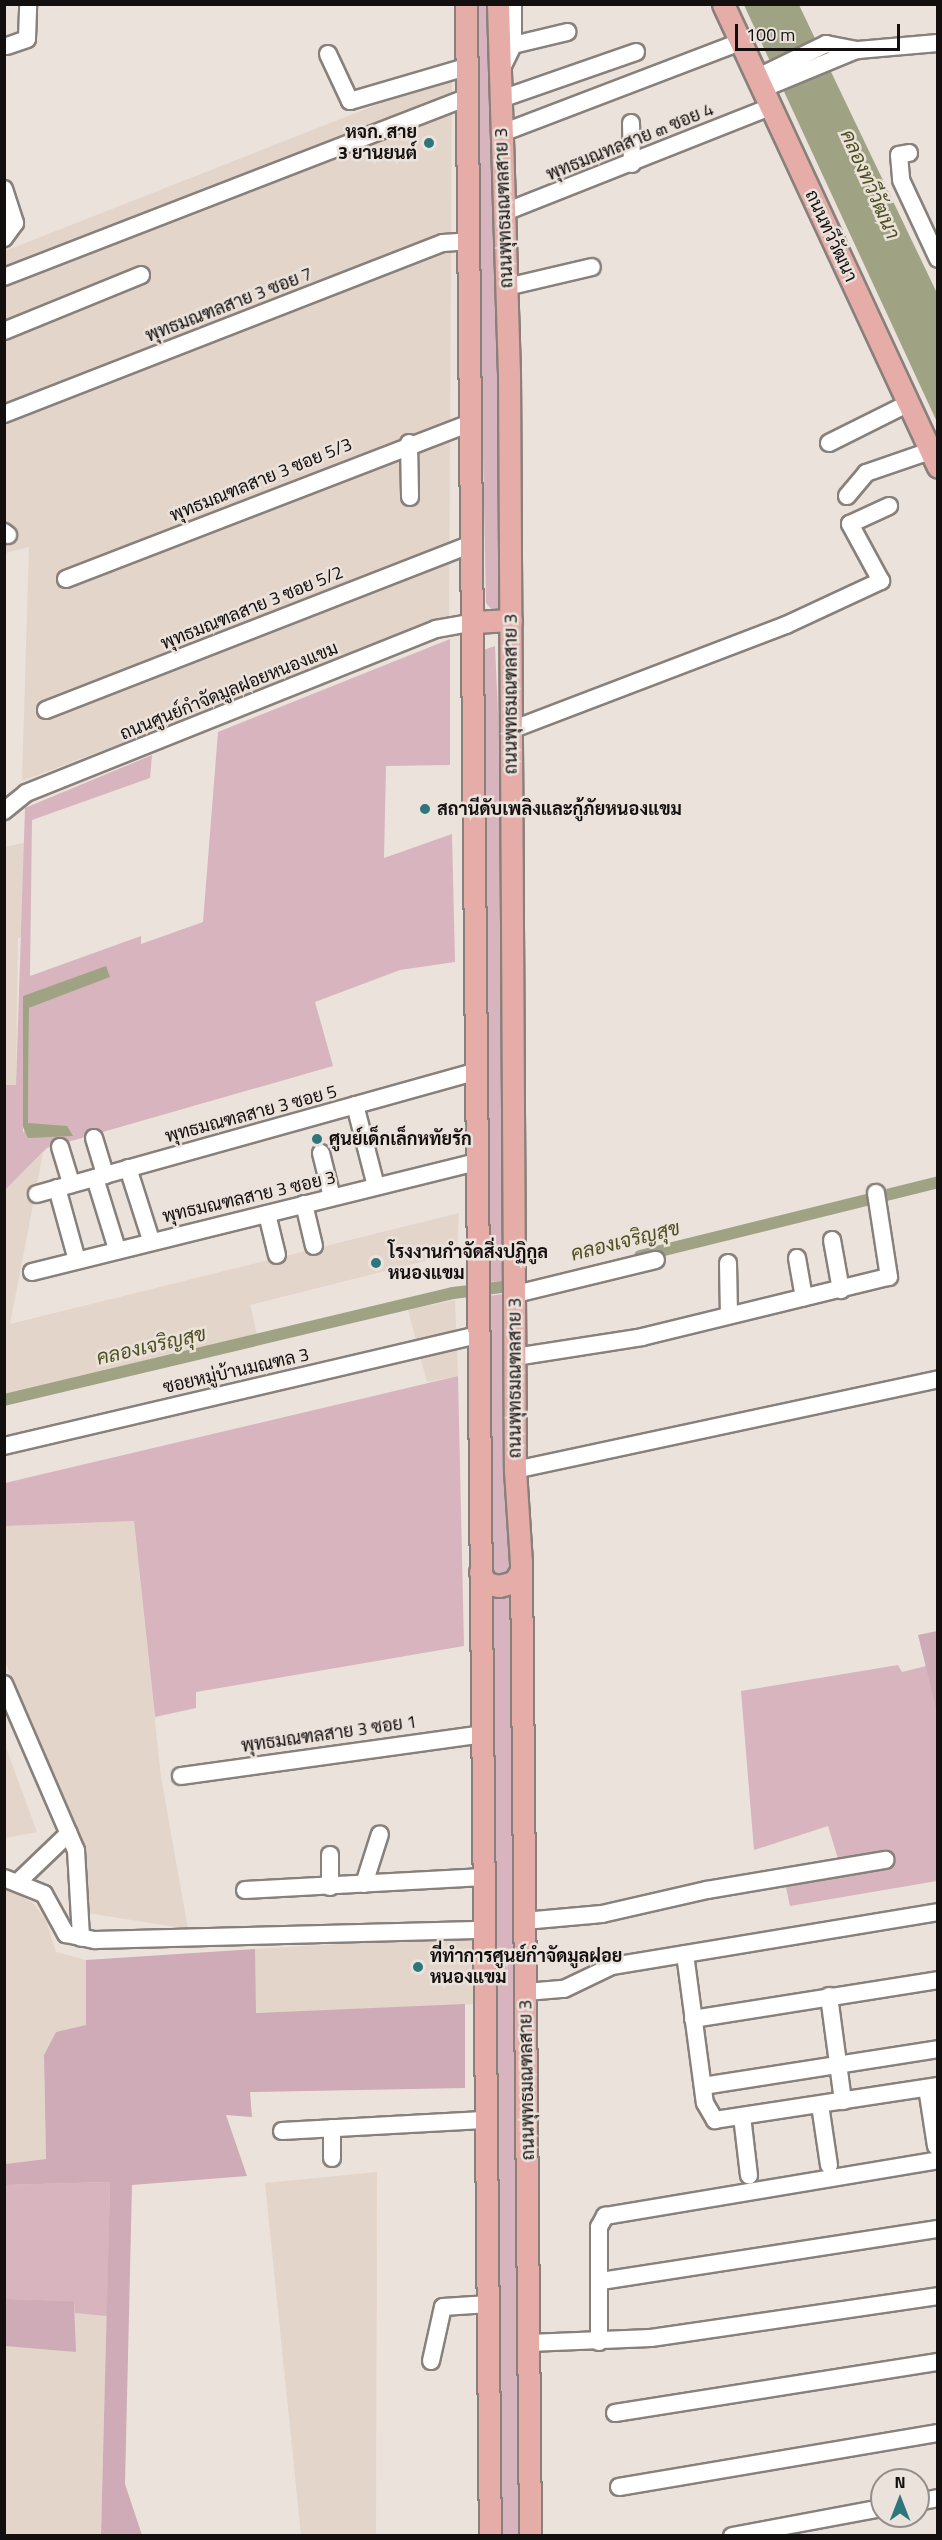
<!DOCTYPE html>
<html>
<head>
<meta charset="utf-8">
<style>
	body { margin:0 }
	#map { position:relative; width:942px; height:2540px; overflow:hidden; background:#ebe2dc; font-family:"Titillium Web",Sarabun,sans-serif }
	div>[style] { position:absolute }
	.built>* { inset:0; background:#e4d5ca }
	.green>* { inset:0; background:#d8b4bf }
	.forest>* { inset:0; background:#ceabb6 }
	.water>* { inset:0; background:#9fa384 }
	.canal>* { height:12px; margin:-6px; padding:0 6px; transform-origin:6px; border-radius:6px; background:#9fa384 }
	.roads { filter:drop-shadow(2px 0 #88807b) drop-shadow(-2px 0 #88807b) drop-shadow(0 2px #88807b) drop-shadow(0 -2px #88807b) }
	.minor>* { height:16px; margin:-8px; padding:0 8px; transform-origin:8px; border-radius:8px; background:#fff }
	.major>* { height:21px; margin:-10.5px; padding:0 10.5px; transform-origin:10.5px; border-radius:10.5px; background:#e6ada8 }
	.dots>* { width:16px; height:16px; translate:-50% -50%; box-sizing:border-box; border:3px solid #ebe2dc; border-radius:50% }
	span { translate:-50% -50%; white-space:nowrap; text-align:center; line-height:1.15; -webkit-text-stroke:5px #ebe2dc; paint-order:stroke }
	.poi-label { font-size:18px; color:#120f0e; font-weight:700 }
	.right { translate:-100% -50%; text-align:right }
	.left { translate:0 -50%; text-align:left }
	.street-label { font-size:18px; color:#120f0e }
	.water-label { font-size:20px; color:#4c511d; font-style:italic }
	.frame { position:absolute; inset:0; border:6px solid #120f0e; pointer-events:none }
	.north { position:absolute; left:870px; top:2468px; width:60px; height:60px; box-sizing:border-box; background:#ebe2dc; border:2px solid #948e8a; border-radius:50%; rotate:0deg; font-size:16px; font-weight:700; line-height:24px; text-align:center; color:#120f0e }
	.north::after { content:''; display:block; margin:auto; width:21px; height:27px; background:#2d767c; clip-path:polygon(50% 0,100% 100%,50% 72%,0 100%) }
	.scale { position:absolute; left:735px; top:24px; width:165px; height:27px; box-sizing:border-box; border:3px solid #120f0e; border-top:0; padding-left:8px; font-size:18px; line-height:21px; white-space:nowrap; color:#120f0e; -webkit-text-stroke:4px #ebe2dc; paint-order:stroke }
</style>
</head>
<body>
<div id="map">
	<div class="built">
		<div style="clip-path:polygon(452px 75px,449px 619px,22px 781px,29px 547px,5px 553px,5px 251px)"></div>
		<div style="clip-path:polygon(24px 843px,24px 938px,18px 938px,16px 1086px,4px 1085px,4px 847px)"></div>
		<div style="clip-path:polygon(43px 1153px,10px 1324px,459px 1213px,457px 1253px,250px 1305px,258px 1338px,5px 1395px,5px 1190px)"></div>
		<div style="clip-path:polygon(455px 1300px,458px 1376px,427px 1382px,408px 1310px)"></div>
		<div style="clip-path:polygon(134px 1521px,161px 1777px,188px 1929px,75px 1911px,60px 1791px,5px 1661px,4px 1526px)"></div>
		<div style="clip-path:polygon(5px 1745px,37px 1832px,5px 1838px,4px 1838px)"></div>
		<div style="clip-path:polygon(4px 1887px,33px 1903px,46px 1920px,56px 1952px,86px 1960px,86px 2025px,56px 2032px,44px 2055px,46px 2159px,5px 2164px)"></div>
		<div style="clip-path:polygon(472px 1936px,475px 2004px,255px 2013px,255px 1949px)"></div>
		<div style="clip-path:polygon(377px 2172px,376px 2535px,301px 2535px,265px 2183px)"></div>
		<div style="clip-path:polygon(110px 2182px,101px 2535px,5px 2535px,4px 2185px)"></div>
	</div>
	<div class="green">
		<div style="clip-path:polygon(474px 5px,488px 5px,493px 76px,500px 432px,500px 607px,495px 613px,486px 603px)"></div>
		<div style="clip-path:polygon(evenodd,450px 639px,450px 765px,386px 766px,384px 858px,452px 834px,455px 962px,400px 970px,315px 1002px,333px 1066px,47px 1148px,5px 1190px,5px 1085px,16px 1085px,25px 808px,152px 755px,150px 778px,32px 820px,30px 976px,141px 936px,141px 944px,203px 922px,218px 732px,450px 639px,105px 967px,109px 977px,29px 1008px,28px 1123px,23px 1133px,24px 996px,105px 967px)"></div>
		<div style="clip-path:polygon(495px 646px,504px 847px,509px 1281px,486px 1282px,483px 650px)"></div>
		<div style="clip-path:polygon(510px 1293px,509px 1571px,497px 1580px,491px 1571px,488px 1296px)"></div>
		<div style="clip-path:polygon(458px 1376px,464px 1646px,196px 1692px,196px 1708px,155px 1717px,134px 1521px,5px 1526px,5px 1483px)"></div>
		<div style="clip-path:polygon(488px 1591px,510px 1591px,521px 2536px,501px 2535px)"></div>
		<div style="clip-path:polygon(898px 1665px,902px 1672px,926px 1666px,938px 1712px,937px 1881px,790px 1906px,785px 1883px,839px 1862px,828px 1826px,754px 1850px,741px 1691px)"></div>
		<div style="clip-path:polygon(110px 2182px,107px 2316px,75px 2313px,74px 2301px,5px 2299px,4px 2185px)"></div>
	</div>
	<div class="forest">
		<div style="clip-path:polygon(937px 1631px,938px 1631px,937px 1712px,918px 1635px)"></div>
		<div style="clip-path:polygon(255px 1949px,256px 2013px,465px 2004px,465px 2088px,250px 2092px,252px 2117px,226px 2115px,247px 2176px,132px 2185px,125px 2484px,142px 2535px,101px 2535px,110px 2182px,5px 2185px,5px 2164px,46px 2159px,44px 2055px,56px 2032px,86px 2025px,86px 1960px)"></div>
		<div style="clip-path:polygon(5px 2299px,74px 2301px,76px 2352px,5px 2346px)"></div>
	</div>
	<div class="water">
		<div style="clip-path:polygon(744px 5px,799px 5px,936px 291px,937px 422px)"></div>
		<div style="clip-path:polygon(106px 966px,110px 977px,29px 1008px,28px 1123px,67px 1126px,73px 1136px,28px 1138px,23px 1127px,23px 996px)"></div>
	</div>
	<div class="canal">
		<div style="left:640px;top:1256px;width:307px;rotate:-13.9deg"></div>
		<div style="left:4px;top:1400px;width:462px;rotate:-13.4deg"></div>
		<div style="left:453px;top:1293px;width:65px;rotate:-7deg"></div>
	</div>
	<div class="roads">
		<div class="minor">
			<div style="left:513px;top:45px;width:41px;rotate:-90deg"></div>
			<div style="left:7px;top:46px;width:21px;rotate:-19deg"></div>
			<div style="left:27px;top:39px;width:35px;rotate:-88deg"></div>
			<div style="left:328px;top:54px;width:52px;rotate:64.9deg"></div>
			<div style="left:350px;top:101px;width:121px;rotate:-16.3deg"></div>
			<div style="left:500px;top:72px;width:30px;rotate:-64deg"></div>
			<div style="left:513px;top:45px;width:56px;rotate:-13.5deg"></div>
			<div style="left:756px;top:78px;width:78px;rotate:-25.9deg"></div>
			<div style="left:826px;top:44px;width:33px;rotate:11deg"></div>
			<div style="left:858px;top:50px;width:80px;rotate:-5deg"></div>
			<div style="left:762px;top:89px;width:100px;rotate:-22.4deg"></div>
			<div style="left:501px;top:99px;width:143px;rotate:-19.2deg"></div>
			<div style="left:631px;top:123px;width:41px;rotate:88.6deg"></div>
			<div style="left:502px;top:133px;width:255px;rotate:-20.9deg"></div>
			<div style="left:909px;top:153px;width:10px;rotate:169deg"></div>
			<div style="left:899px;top:155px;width:25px;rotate:85deg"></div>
			<div style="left:901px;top:180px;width:87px;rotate:64.9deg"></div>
			<div style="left:4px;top:189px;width:36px;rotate:72deg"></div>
			<div style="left:15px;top:223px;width:19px;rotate:126deg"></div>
			<div style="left:505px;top:212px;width:285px;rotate:-21.6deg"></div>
			<div style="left:4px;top:277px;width:495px;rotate:-21.2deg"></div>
			<div style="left:507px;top:287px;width:87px;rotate:-13.2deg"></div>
			<div style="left:4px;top:331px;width:148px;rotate:-22.2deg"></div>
			<div style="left:4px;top:414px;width:471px;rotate:-21.3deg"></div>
			<div style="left:443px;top:243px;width:27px;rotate:-4deg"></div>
			<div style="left:409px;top:443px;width:54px;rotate:88.9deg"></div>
			<div style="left:829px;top:443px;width:87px;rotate:-26.6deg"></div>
			<div style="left:847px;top:496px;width:30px;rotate:-50deg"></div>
			<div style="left:866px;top:473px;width:68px;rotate:-19deg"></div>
			<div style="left:4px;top:532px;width:5px;rotate:37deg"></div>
			<div style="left:66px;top:579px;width:436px;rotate:-21.1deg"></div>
			<div style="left:46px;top:710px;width:459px;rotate:-21.3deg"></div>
			<div style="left:511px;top:730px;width:294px;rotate:-20.9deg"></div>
			<div style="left:786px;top:625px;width:105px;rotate:-24.9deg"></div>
			<div style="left:881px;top:581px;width:65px;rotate:-118.5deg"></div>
			<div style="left:850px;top:524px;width:43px;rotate:-24.8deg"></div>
			<div style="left:4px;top:811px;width:28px;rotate:-39deg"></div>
			<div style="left:26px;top:793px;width:442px;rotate:-21.8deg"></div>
			<div style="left:436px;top:629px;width:39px;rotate:-10deg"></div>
			<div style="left:355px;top:1105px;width:84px;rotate:75.5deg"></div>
			<div style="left:94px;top:1138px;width:39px;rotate:73deg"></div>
			<div style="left:60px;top:1147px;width:39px;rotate:73deg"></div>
			<div style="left:321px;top:1153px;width:45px;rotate:76deg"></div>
			<div style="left:128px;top:1168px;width:76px;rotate:72.3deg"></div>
			<div style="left:95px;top:1178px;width:74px;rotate:72.8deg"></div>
			<div style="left:57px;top:1188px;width:75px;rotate:74.5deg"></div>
			<div style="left:37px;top:1194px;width:455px;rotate:-15.6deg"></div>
			<div style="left:304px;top:1204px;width:43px;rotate:76.6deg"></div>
			<div style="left:267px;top:1214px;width:42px;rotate:76.3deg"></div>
			<div style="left:832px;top:1240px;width:51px;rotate:79.8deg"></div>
			<div style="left:797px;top:1258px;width:40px;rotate:80deg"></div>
			<div style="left:728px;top:1263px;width:51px;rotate:88.9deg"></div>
			<div style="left:32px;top:1272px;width:456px;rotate:-13.9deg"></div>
			<div style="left:516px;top:1294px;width:144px;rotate:-13.7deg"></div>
			<div style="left:515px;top:1357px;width:129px;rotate:-8.9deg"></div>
			<div style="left:642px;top:1337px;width:254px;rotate:-13.7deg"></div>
			<div style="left:889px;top:1277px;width:85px;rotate:-98.8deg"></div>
			<div style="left:4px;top:1446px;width:485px;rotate:-13.2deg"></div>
			<div style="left:515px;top:1470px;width:433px;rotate:-12.1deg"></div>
			<div style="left:4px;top:1684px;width:181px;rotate:66.6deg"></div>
			<div style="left:76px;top:1850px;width:88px;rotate:86.7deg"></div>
			<div style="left:181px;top:1776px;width:305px;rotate:-7.9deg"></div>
			<div style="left:4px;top:1878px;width:43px;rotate:21.8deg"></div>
			<div style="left:44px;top:1894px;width:46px;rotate:61.2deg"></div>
			<div style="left:66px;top:1934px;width:30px;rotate:12deg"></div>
			<div style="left:95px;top:1940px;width:390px;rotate:-1.5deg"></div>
			<div style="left:19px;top:1881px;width:69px;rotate:-43.8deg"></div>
			<div style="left:364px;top:1884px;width:52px;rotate:-72.3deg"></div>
			<div style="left:330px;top:1887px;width:32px;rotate:-90deg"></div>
			<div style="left:245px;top:1890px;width:239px;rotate:-3.1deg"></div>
			<div style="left:524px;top:1921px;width:78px;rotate:-5.1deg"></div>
			<div style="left:602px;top:1914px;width:108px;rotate:-12.9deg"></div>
			<div style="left:707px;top:1890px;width:181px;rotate:-9.6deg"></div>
			<div style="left:685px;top:1954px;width:150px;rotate:82.4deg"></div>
			<div style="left:705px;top:2103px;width:20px;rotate:60deg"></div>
			<div style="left:715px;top:2120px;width:226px;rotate:-8.7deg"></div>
			<div style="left:526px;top:1992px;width:38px;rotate:-5deg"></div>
			<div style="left:564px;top:1989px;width:53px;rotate:-25.6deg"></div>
			<div style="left:612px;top:1966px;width:330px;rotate:-9.4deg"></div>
			<div style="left:829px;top:1996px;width:106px;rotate:82.4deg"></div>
			<div style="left:693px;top:2019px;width:248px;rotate:-9deg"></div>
			<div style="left:703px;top:2086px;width:238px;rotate:-8.9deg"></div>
			<div style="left:927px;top:2088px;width:59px;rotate:81.2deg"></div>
			<div style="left:820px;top:2105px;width:61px;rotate:81.5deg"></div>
			<div style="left:742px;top:2116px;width:60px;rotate:83.3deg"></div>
			<div style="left:332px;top:2128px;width:30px;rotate:90deg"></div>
			<div style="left:282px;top:2131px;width:206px;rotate:-3.1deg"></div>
			<div style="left:601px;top:2281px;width:341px;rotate:-8.8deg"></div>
			<div style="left:599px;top:2342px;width:115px;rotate:-90deg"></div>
			<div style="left:599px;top:2227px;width:13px;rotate:-61deg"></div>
			<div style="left:605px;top:2216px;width:338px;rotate:-9.5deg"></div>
			<div style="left:529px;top:2343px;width:122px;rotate:-2.3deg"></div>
			<div style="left:651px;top:2338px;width:290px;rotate:-8.3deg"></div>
			<div style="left:431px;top:2361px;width:55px;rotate:-77.5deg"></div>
			<div style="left:443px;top:2307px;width:46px;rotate:-3.7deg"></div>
			<div style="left:615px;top:2413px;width:327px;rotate:-9deg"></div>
			<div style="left:619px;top:2487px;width:324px;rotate:-9.6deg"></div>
			<div style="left:918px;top:2502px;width:20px;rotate:-11deg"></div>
			<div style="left:732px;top:2536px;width:153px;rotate:-10.6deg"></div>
		</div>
		<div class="major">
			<div style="left:466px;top:4px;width:2532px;rotate:89.46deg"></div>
			<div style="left:498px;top:4px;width:366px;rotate:88.3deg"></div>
			<div style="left:509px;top:370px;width:1100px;rotate:89.69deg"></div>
			<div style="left:515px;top:1470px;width:92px;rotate:86.3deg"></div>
			<div style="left:521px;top:1562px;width:974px;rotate:89.47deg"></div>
			<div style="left:723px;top:4px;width:510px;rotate:65.09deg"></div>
			<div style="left:474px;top:622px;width:37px;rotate:-3deg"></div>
			<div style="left:480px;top:1572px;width:13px;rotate:61deg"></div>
			<div style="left:486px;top:1583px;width:13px;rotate:13deg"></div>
			<div style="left:499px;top:1586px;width:16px;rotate:-15deg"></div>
			<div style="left:514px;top:1582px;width:13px;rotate:-58deg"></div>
		</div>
	</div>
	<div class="dots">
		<div style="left:429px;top:143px;background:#2d767c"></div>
		<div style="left:425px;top:809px;background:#2d767c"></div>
		<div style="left:317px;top:1139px;background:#2d767c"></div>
		<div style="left:376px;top:1263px;background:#2d767c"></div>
		<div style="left:418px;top:1967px;background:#2d767c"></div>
	</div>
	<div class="poi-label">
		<span class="right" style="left:417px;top:143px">หจก. สาย<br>3 ยานยนต์</span>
		<span class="left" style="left:437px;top:809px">สถานีดับเพลิงและกู้ภัยหนองแขม</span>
		<span class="left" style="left:329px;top:1139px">ศูนย์เด็กเล็กหทัยรัก</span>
		<span class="left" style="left:388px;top:1263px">โรงงานกำจัดสิ่งปฏิกูล<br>หนองแขม</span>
		<span class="left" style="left:430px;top:1967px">ที่ทำการศูนย์กำจัดมูลฝอย<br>หนองแขม</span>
	</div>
	<div class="street-label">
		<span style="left:630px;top:142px;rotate:-22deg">พุทธมณทลสาย ๓ ซอย 4</span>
		<span style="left:504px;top:208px;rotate:-92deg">ถนนพุทธมณฑลสาย 3</span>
		<span style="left:831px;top:236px;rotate:65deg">ถนนทวีวัฒนา</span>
		<span style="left:229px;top:305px;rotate:-21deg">พุทธมณฑลสาย 3 ซอย 7</span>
		<span style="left:261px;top:480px;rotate:-22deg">พุทธมณฑลสาย 3 ซอย 5/3</span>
		<span style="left:252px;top:608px;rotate:-22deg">พุทธมณฑลสาย 3 ซอย 5/2</span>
		<span style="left:229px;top:691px;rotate:-22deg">ถนนศูนย์กำจัดมูลฝอยหนองแขม</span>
		<span style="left:511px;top:694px;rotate:-90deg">ถนนพุทธมณฑลสาย 3</span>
		<span style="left:251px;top:1114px;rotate:-15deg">พุทธมณฑลสาย 3 ซอย 5</span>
		<span style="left:249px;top:1197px;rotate:-13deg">พุทธมณฑลสาย 3 ซอย 3</span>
		<span style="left:236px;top:1371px;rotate:-13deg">ซอยหมู่บ้านมณฑล 3</span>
		<span style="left:515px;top:1378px;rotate:-90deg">ถนนพุทธมณฑลสาย 3</span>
		<span style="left:329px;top:1734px;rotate:-8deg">พุทธมณฑลสาย 3 ซอย 1</span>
		<span style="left:527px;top:2080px;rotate:-91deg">ถนนพุทธมณฑลสาย 3</span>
	</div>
	<div class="water-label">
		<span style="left:871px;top:184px;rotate:66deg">คลองทวีวัฒนา</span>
		<span style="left:625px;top:1240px;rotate:-14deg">คลองเจริญสุข</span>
		<span style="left:151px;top:1345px;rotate:-13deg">คลองเจริญสุข</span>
	</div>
	<div class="frame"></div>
	<div class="north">N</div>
	<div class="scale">100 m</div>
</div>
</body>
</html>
